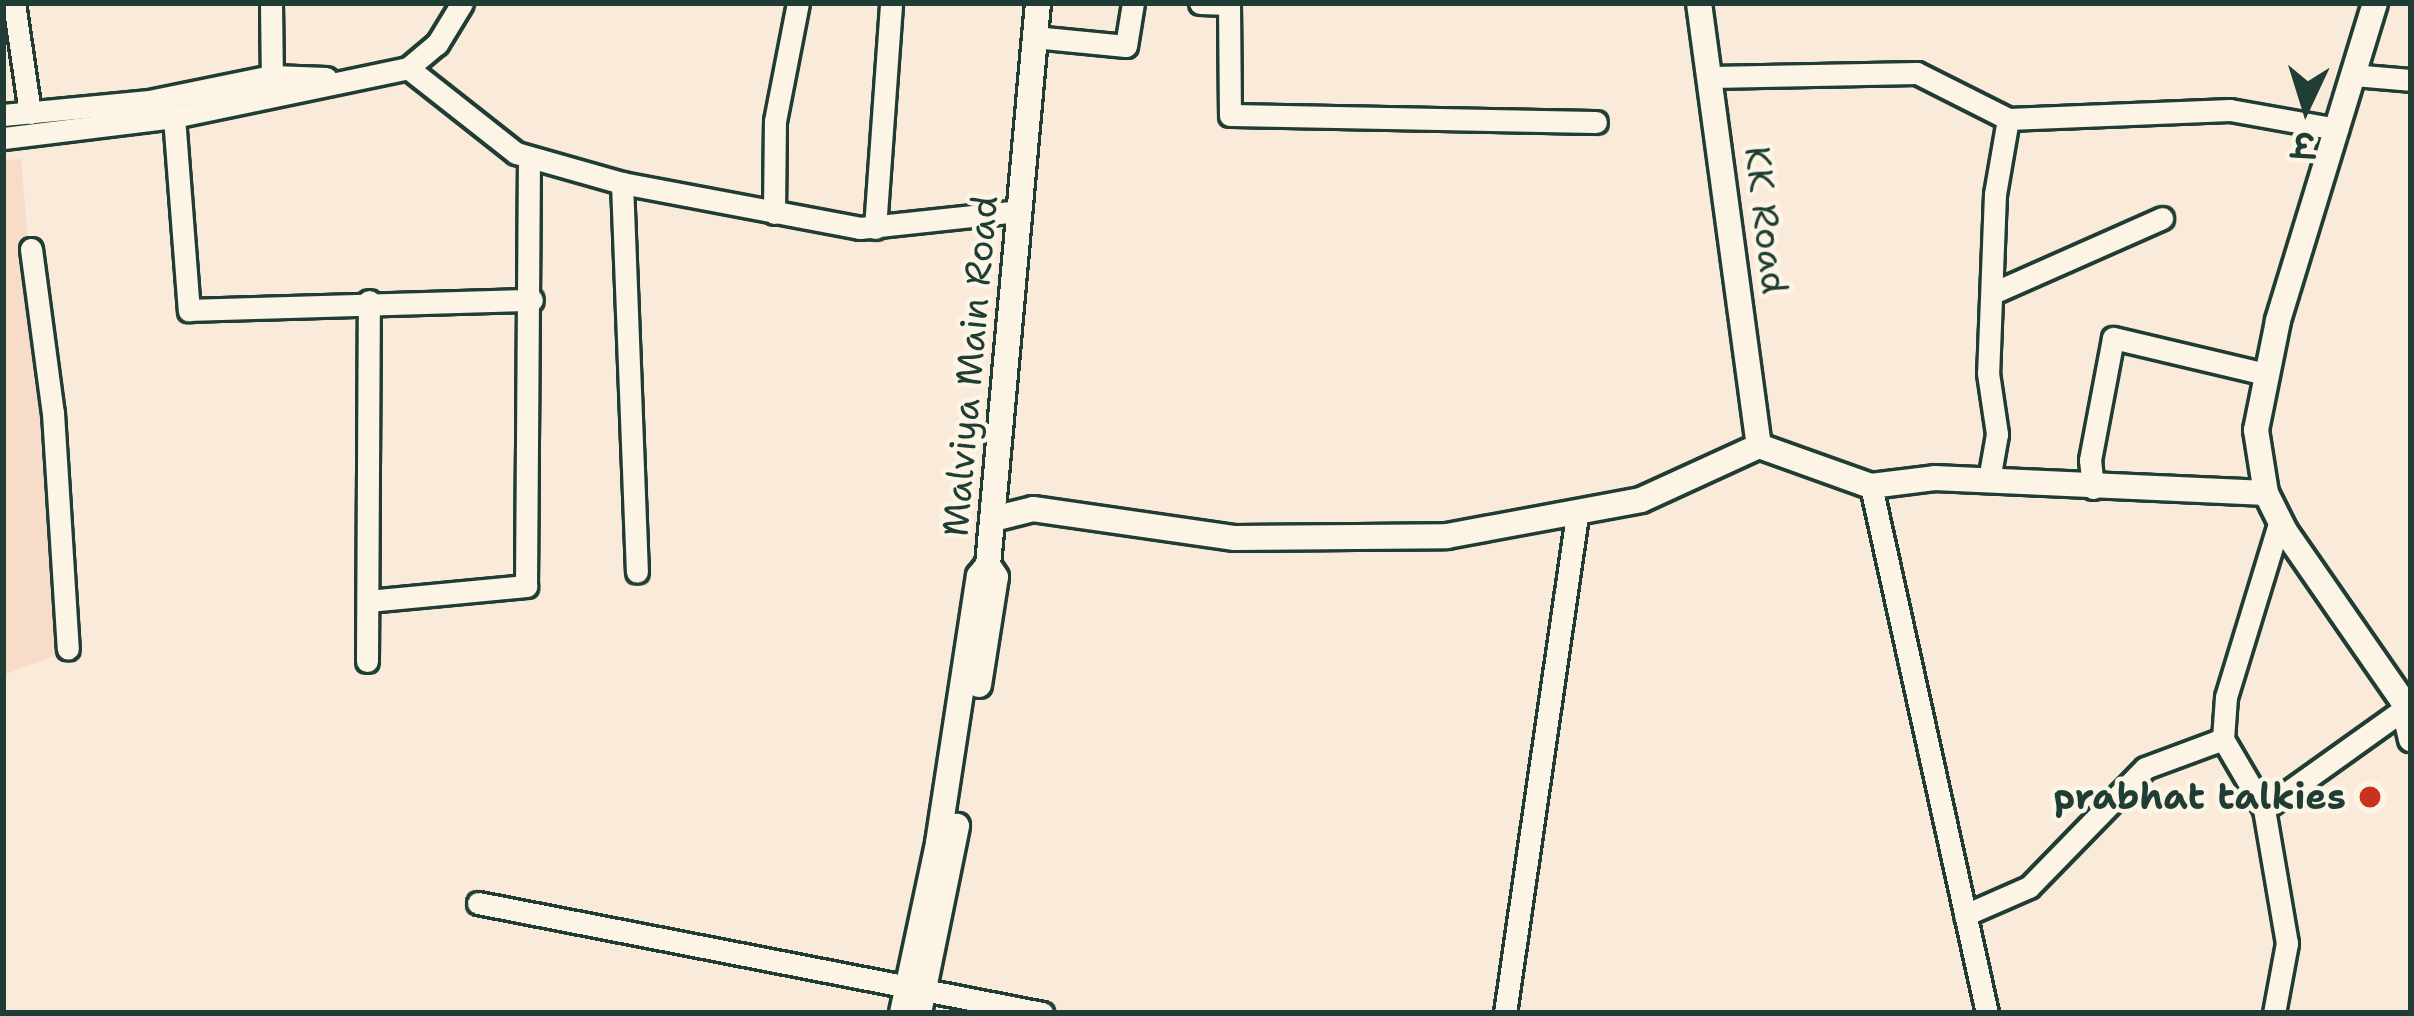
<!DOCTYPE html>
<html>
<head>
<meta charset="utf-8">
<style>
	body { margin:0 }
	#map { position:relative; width:2414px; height:1016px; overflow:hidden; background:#faead9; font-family:"Shantell Sans","Playpen Sans Deva",sans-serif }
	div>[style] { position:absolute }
	.built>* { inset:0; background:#f8dcca }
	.roads { filter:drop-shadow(3px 0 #1f3d34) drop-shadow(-3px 0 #1f3d34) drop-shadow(0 3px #1f3d34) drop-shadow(0 -3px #1f3d34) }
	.minor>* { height:21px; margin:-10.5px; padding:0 10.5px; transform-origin:10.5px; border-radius:10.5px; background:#fcf5e5 }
	.tertiary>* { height:24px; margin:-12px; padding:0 12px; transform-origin:12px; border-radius:12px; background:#fcf5e5 }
	.dots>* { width:33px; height:33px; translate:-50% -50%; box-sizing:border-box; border:6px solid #fcf5e5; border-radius:50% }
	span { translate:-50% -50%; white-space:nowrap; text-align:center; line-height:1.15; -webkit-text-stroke:9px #fcf5e5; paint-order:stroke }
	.street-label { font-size:36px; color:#1f3d34 }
	.poi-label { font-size:36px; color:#1f3d34; font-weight:700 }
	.right { translate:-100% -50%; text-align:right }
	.frame { position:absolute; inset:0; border:6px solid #1f3d34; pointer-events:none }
	.north { position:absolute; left:2246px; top:48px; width:120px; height:120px; -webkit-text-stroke:9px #fcf5e5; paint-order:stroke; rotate:184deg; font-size:33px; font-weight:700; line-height:48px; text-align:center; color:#1f3d34 }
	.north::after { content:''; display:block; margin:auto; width:42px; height:54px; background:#1f3d34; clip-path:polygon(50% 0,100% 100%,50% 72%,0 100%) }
</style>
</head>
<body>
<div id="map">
	<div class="built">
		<div style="clip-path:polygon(21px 159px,62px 653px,3px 675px,3px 160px)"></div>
	</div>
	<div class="roads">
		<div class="minor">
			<div style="left:14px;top:3px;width:111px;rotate:81.7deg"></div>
			<div style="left:271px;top:3px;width:83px;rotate:89.3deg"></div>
			<div style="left:1200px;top:3px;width:29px;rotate:2deg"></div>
			<div style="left:1229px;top:4px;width:111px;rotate:89.5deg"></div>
			<div style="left:1230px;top:115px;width:366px;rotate:1.1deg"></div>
			<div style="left:1034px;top:37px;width:92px;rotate:5.6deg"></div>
			<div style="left:1126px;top:46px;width:44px;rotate:-80.8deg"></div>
			<div style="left:408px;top:68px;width:137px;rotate:38.2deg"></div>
			<div style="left:516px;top:153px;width:110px;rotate:15.8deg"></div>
			<div style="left:622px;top:183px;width:242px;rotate:10.7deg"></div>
			<div style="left:860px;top:228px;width:161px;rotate:-6.1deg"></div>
			<div style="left:2353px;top:75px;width:58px;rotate:4.9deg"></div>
			<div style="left:1711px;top:77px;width:206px;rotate:-1.1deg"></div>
			<div style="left:1917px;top:73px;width:102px;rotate:26.8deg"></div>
			<div style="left:2008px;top:119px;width:76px;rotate:99.8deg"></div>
			<div style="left:1995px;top:194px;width:179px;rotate:92.2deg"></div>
			<div style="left:1988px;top:373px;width:62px;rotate:81.6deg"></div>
			<div style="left:1997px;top:434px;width:47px;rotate:99.9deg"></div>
			<div style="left:3px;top:115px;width:147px;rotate:-5.5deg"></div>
			<div style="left:149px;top:101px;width:126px;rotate:-11.5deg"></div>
			<div style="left:272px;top:76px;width:54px;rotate:2.1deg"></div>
			<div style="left:174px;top:117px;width:194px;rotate:85.6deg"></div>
			<div style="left:189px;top:310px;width:343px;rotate:-1.7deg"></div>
			<div style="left:2008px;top:119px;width:222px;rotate:-2.3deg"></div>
			<div style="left:2230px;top:110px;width:109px;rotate:10.1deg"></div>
			<div style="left:3px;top:138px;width:172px;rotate:-7deg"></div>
			<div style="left:174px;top:117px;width:239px;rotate:-11.8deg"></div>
			<div style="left:408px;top:68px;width:38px;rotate:-40deg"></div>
			<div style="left:437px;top:44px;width:48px;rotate:-58.6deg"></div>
			<div style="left:622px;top:183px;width:389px;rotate:87.8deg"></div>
			<div style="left:774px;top:213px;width:92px;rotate:-89.4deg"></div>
			<div style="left:775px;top:121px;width:120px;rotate:-79deg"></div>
			<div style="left:875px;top:228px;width:226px;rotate:-85.9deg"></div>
			<div style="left:31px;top:249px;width:165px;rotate:82.4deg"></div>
			<div style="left:53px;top:413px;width:236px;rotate:86.4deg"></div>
			<div style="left:1993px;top:293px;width:185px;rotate:-23.9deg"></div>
			<div style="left:1871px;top:486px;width:540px;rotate:77.59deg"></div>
			<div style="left:2093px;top:488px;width:28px;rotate:-96deg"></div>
			<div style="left:2090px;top:460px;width:124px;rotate:-79.3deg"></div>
			<div style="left:2113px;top:338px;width:156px;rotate:13.3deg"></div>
			<div style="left:368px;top:601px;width:159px;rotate:-5.4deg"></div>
			<div style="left:526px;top:586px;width:428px;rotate:-89.6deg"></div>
			<div style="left:367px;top:661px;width:360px;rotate:-89.7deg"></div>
			<div style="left:2223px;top:739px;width:42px;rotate:-85.9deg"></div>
			<div style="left:2226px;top:697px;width:185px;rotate:-73deg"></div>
			<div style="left:2264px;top:809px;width:172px;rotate:-35.5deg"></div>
			<div style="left:478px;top:903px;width:575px;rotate:11.04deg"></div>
			<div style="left:1965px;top:915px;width:70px;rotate:-23.6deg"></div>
			<div style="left:2029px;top:887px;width:166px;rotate:-45.7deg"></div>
			<div style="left:2145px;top:768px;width:83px;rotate:-20.4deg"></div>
			<div style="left:2223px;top:739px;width:81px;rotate:59.6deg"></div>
			<div style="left:2264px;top:809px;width:136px;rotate:80.3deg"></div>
			<div style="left:2287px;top:943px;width:71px;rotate:100.5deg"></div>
			<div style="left:1505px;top:1013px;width:503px;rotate:-81.77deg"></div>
		</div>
		<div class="tertiary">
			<div style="left:1699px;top:3px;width:447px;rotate:82.3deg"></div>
			<div style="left:2375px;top:3px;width:332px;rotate:107deg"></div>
			<div style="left:2278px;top:321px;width:111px;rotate:101.4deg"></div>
			<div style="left:2256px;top:430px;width:64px;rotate:81deg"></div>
			<div style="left:2266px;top:493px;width:42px;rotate:63.4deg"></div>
			<div style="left:2285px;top:531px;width:221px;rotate:55.3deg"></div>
			<div style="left:993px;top:519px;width:41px;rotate:-14deg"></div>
			<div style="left:1033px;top:509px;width:204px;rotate:8.2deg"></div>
			<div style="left:1235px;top:538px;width:212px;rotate:-0.5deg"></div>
			<div style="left:1447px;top:536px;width:197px;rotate:-10.5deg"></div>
			<div style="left:1641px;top:500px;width:130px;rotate:-24.6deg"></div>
			<div style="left:1759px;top:446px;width:119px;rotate:19.7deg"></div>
			<div style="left:1871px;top:486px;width:64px;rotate:-7.1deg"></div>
			<div style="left:1935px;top:478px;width:331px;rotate:2.6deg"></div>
			<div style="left:979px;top:685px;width:109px;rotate:-81.1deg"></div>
			<div style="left:996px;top:577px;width:14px;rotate:-124deg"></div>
			<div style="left:2404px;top:709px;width:31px;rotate:77deg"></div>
			<div style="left:902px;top:1013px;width:174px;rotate:-78deg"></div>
			<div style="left:938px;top:843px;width:270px;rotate:-81.3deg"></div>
			<div style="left:979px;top:576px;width:14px;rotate:-51deg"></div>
			<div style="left:988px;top:565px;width:564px;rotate:-84.92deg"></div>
			<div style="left:919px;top:1013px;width:191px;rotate:-78.5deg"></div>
		</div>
	</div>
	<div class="dots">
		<div style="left:2370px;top:797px;background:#c8321e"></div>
	</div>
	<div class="street-label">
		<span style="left:1766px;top:220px;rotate:83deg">KK Road</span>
		<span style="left:970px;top:366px;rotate:-85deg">Malviya Main Road</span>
	</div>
	<div class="poi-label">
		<span class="right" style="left:2346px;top:797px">prabhat talkies</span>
	</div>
	<div class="frame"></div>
	<div class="north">उ</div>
</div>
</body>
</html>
